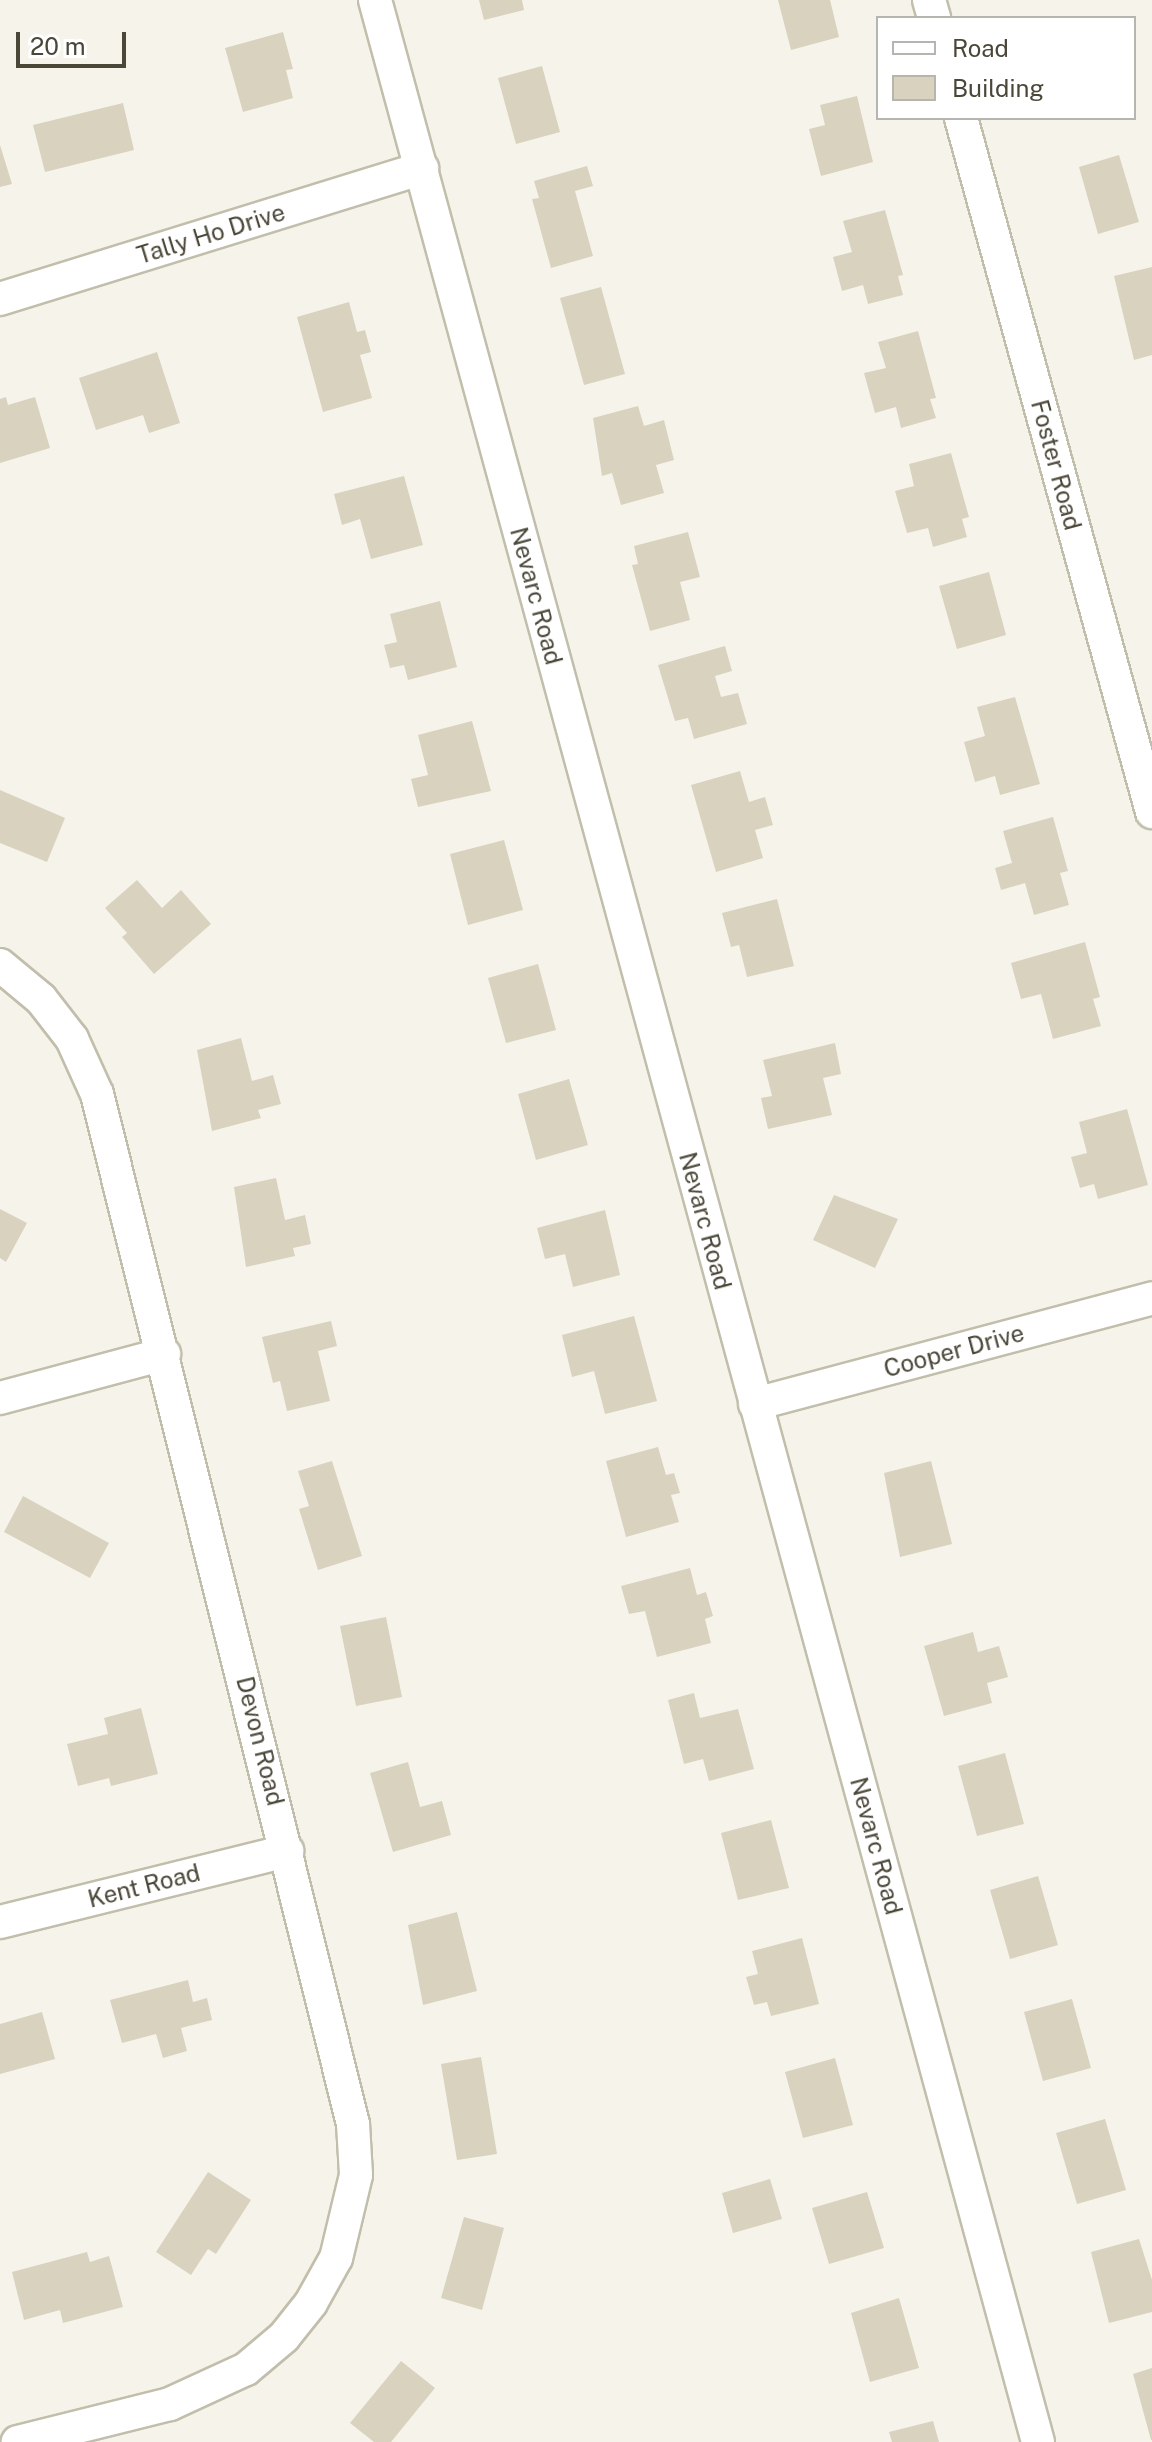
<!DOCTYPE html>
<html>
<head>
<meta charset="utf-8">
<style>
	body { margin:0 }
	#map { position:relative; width:1152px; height:2442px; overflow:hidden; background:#f6f4ea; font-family:"Public Sans",sans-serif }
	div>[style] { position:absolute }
	.building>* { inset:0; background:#d8d2bf }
	.roads { filter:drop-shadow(2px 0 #c2beac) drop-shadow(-2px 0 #c2beac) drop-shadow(0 2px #c2beac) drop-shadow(0 -2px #c2beac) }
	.street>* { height:32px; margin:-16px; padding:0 16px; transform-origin:16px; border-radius:16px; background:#fff }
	span { translate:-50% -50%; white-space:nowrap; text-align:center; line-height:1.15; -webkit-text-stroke:6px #fff; paint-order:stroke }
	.street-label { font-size:24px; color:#4a4638 }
	.legend { position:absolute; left:876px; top:16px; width:260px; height:104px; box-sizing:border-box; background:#fff; border:2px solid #b7b5af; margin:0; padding:10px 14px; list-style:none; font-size:24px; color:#4a4638 }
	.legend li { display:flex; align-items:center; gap:16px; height:40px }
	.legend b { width:40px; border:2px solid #b7b5af }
	.scale { position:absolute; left:16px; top:32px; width:110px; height:36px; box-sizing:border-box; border:4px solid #4a4638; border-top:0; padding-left:10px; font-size:24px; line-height:28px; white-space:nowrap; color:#4a4638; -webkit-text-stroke:6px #fff; paint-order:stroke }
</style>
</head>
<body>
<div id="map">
	<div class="building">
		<div style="clip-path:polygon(479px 0,522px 0,524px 10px,484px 20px)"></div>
		<div style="clip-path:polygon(778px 0,830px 0,839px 37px,791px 50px)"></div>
		<div style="clip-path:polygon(283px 32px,293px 69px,286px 70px,293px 98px,243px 112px,225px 48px)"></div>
		<div style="clip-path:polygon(542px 66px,560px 132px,516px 144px,498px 78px)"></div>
		<div style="clip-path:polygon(857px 96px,873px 162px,821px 176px,809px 129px,825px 125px,820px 105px)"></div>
		<div style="clip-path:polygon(123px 103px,134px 150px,45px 172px,33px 125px)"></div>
		<div style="clip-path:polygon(0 145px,12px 184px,0 187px)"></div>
		<div style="clip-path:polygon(1119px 155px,1139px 222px,1098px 234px,1079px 167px)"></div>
		<div style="clip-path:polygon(587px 166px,593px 186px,575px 191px,593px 256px,551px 268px,532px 199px,539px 198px,534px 181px)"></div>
		<div style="clip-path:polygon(885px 210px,903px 275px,898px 276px,903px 295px,868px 304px,863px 285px,842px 291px,833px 257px,852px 252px,843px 221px)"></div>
		<div style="clip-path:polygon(1152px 267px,1152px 355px,1134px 360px,1114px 276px)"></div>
		<div style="clip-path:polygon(601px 287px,625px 374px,584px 385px,560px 298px)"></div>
		<div style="clip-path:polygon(349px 302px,357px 332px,365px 330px,371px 352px,360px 355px,372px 398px,323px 412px,297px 317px)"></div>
		<div style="clip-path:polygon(918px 331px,936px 398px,930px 399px,936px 418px,901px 428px,896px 407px,875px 413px,864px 373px,886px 368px,878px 342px)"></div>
		<div style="clip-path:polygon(157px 352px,180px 423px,149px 433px,143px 415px,96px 430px,79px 378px)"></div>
		<div style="clip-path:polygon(6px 397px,8px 405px,35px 397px,50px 448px,0 463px,0 399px)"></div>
		<div style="clip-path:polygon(638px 406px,644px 426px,664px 420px,674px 460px,656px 465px,664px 493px,621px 505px,612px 473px,602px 476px,593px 418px)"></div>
		<div style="clip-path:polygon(951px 453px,969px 517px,962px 519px,967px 537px,933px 547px,928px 528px,907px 533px,895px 491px,914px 486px,909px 464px)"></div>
		<div style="clip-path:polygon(404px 476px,423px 545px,371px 559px,360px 519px,342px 525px,334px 494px)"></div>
		<div style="clip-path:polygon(688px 532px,700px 577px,680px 582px,690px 620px,650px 631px,632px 565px,638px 564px,634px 546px)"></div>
		<div style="clip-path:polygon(989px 572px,1006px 635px,957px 649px,939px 586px)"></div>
		<div style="clip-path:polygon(440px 601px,457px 667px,408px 680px,404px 665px,390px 668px,384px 645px,397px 642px,390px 614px)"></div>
		<div style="clip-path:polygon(725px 646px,732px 671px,715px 676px,721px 697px,738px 693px,747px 724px,694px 739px,688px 718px,675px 721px,658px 665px)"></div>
		<div style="clip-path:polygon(1015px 697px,1040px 784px,1000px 795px,995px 776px,975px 782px,964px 742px,985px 736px,977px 707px)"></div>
		<div style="clip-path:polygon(472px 721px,491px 791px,418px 807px,411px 779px,428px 775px,418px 735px)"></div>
		<div style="clip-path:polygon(740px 771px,749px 802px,765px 797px,773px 825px,755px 830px,763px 858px,716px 872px,691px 785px)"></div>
		<div style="clip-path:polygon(0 790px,65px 818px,47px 862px,0 843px)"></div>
		<div style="clip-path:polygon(1053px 817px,1068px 871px,1060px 873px,1069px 905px,1034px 915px,1025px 883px,1001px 890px,995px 868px,1012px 863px,1003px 831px)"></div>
		<div style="clip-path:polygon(504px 840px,523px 910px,468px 925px,450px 854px)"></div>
		<div style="clip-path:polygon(137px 880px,162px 908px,181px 890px,211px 924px,154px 974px,122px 937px,127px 933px,105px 908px)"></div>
		<div style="clip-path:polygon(777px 899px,794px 966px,747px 977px,739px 945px,731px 947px,722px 913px)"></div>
		<div style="clip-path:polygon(1085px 942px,1100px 997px,1093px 999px,1101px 1026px,1053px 1039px,1041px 994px,1021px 999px,1011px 963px)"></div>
		<div style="clip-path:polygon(538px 964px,556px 1030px,506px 1043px,488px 978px)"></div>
		<div style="clip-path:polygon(241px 1038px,252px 1081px,273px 1075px,281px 1104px,258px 1110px,261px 1118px,212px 1131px,197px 1050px)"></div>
		<div style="clip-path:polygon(835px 1043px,841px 1074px,823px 1078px,832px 1115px,768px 1129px,761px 1098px,772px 1096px,763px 1060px)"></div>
		<div style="clip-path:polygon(569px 1079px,588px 1145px,536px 1160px,518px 1094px)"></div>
		<div style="clip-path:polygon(1127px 1109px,1148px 1185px,1098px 1199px,1094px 1184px,1080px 1188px,1071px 1157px,1087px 1153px,1079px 1122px)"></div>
		<div style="clip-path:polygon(276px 1178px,285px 1220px,305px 1215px,311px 1244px,293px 1248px,295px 1256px,246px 1267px,234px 1187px)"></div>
		<div style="clip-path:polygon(834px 1195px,898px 1219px,875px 1268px,813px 1240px)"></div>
		<div style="clip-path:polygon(0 1209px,27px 1223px,6px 1262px,0 1258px)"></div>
		<div style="clip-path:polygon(605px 1210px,620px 1275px,573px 1287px,565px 1254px,545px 1259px,537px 1228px)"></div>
		<div style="clip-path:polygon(634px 1316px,657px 1401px,605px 1414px,594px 1371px,572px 1377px,562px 1335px)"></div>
		<div style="clip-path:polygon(331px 1321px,337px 1346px,318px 1351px,330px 1401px,287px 1411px,280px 1381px,273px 1383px,262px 1337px)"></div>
		<div style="clip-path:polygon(658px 1447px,666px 1475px,674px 1473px,680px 1493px,671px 1495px,679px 1522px,626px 1537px,606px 1461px)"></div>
		<div style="clip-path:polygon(332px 1461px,362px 1556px,318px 1570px,299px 1509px,309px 1506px,298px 1471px)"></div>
		<div style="clip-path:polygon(931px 1461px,952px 1544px,900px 1557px,884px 1473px)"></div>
		<div style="clip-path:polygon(23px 1496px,109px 1543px,90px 1578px,4px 1532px)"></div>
		<div style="clip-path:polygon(690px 1568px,697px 1595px,706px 1592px,713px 1616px,705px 1619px,711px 1643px,657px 1657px,645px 1611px,629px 1614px,621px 1586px)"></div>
		<div style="clip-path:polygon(386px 1617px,402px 1697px,356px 1706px,340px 1626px)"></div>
		<div style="clip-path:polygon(973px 1632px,978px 1652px,999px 1646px,1008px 1677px,987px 1683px,992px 1703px,944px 1716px,924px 1646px)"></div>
		<div style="clip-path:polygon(694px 1693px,700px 1718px,738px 1709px,754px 1769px,709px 1781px,703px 1759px,684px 1764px,668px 1700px)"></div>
		<div style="clip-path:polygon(141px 1708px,158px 1774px,111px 1786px,109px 1778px,78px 1786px,67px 1744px,108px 1734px,104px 1718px)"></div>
		<div style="clip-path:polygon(1005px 1753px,1024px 1824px,977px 1836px,958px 1766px)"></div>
		<div style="clip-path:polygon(408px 1762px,420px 1807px,442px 1801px,451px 1835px,393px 1852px,370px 1773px)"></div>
		<div style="clip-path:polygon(771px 1820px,789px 1888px,738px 1900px,721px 1833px)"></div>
		<div style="clip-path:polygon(1038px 1876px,1058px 1945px,1010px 1959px,990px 1890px)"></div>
		<div style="clip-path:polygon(457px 1912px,477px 1991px,423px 2005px,408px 1925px)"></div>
		<div style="clip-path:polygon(802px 1938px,819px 2004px,771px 2016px,767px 2002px,754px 2005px,746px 1977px,758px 1974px,752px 1951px)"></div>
		<div style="clip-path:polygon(188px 1980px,193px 2002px,207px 1998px,212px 2020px,181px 2028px,187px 2051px,163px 2058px,156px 2034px,122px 2043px,110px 2000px)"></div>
		<div style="clip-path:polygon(1072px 1999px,1091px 2068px,1043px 2081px,1024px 2012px)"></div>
		<div style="clip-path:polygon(42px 2012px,55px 2059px,0 2074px,0 2024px)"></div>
		<div style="clip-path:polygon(481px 2057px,497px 2154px,457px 2160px,441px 2064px)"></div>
		<div style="clip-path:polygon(835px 2058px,853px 2125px,803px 2138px,785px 2072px)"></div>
		<div style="clip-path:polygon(1105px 2119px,1126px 2190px,1077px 2204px,1056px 2133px)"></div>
		<div style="clip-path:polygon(208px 2172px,251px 2200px,216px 2254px,208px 2249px,191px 2275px,156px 2252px)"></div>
		<div style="clip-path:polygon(770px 2179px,782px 2219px,733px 2233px,722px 2193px)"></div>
		<div style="clip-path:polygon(867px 2192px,884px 2248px,829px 2264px,812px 2208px)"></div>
		<div style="clip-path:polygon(464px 2217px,504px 2228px,482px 2310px,441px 2298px)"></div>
		<div style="clip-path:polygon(1139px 2239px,1152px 2280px,1152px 2312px,1109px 2323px,1091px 2252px)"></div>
		<div style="clip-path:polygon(87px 2252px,90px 2262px,109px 2256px,123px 2307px,63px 2323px,60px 2310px,24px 2320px,12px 2272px)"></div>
		<div style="clip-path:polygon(899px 2298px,919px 2368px,870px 2382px,851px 2313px)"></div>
		<div style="clip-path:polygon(401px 2361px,435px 2388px,391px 2442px,374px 2442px,350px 2423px)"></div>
		<div style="clip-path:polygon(1152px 2368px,1152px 2440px,1151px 2440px,1133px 2374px)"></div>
		<div style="clip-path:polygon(933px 2421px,939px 2442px,892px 2442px,889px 2432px)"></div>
	</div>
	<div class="roads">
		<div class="street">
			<div style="left:375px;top:0;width:2530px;rotate:74.81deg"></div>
			<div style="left:929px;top:0;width:19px;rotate:74deg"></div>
			<div style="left:961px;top:118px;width:720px;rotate:74.61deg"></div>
			<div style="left:0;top:299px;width:442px;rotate:-17.2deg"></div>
			<div style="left:0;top:965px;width:53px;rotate:39.7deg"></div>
			<div style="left:41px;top:999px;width:51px;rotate:52.2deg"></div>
			<div style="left:72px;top:1039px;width:60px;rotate:65.6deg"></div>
			<div style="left:97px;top:1094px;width:1061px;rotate:76.04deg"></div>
			<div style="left:353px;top:2124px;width:51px;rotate:86.6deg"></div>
			<div style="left:356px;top:2175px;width:85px;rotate:103.5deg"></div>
			<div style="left:336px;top:2258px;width:51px;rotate:119.1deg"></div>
			<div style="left:311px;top:2303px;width:43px;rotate:128.5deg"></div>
			<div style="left:284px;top:2337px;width:50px;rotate:139.9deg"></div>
			<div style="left:246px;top:2369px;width:84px;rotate:155.3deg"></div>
			<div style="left:170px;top:2404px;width:157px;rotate:166deg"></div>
			<div style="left:0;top:1398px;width:170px;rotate:-15deg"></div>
			<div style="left:755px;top:1404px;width:411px;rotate:-14.9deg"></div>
			<div style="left:0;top:1922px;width:296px;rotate:-13.9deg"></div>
		</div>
	</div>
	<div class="street-label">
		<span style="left:211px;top:234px;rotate:-17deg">Tally Ho Drive</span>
		<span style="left:1056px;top:465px;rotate:75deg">Foster Road</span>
		<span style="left:536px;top:596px;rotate:75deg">Nevarc Road</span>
		<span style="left:705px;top:1221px;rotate:75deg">Nevarc Road</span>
		<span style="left:954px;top:1351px;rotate:-15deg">Cooper Drive</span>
		<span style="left:260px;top:1741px;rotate:76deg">Devon Road</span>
		<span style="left:876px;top:1846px;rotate:75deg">Nevarc Road</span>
		<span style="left:144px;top:1886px;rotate:-14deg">Kent Road</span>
	</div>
	<ul class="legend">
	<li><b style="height:10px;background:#fff"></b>Road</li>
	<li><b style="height:22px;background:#d8d2bf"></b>Building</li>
	</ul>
	<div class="scale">20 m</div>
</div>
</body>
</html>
